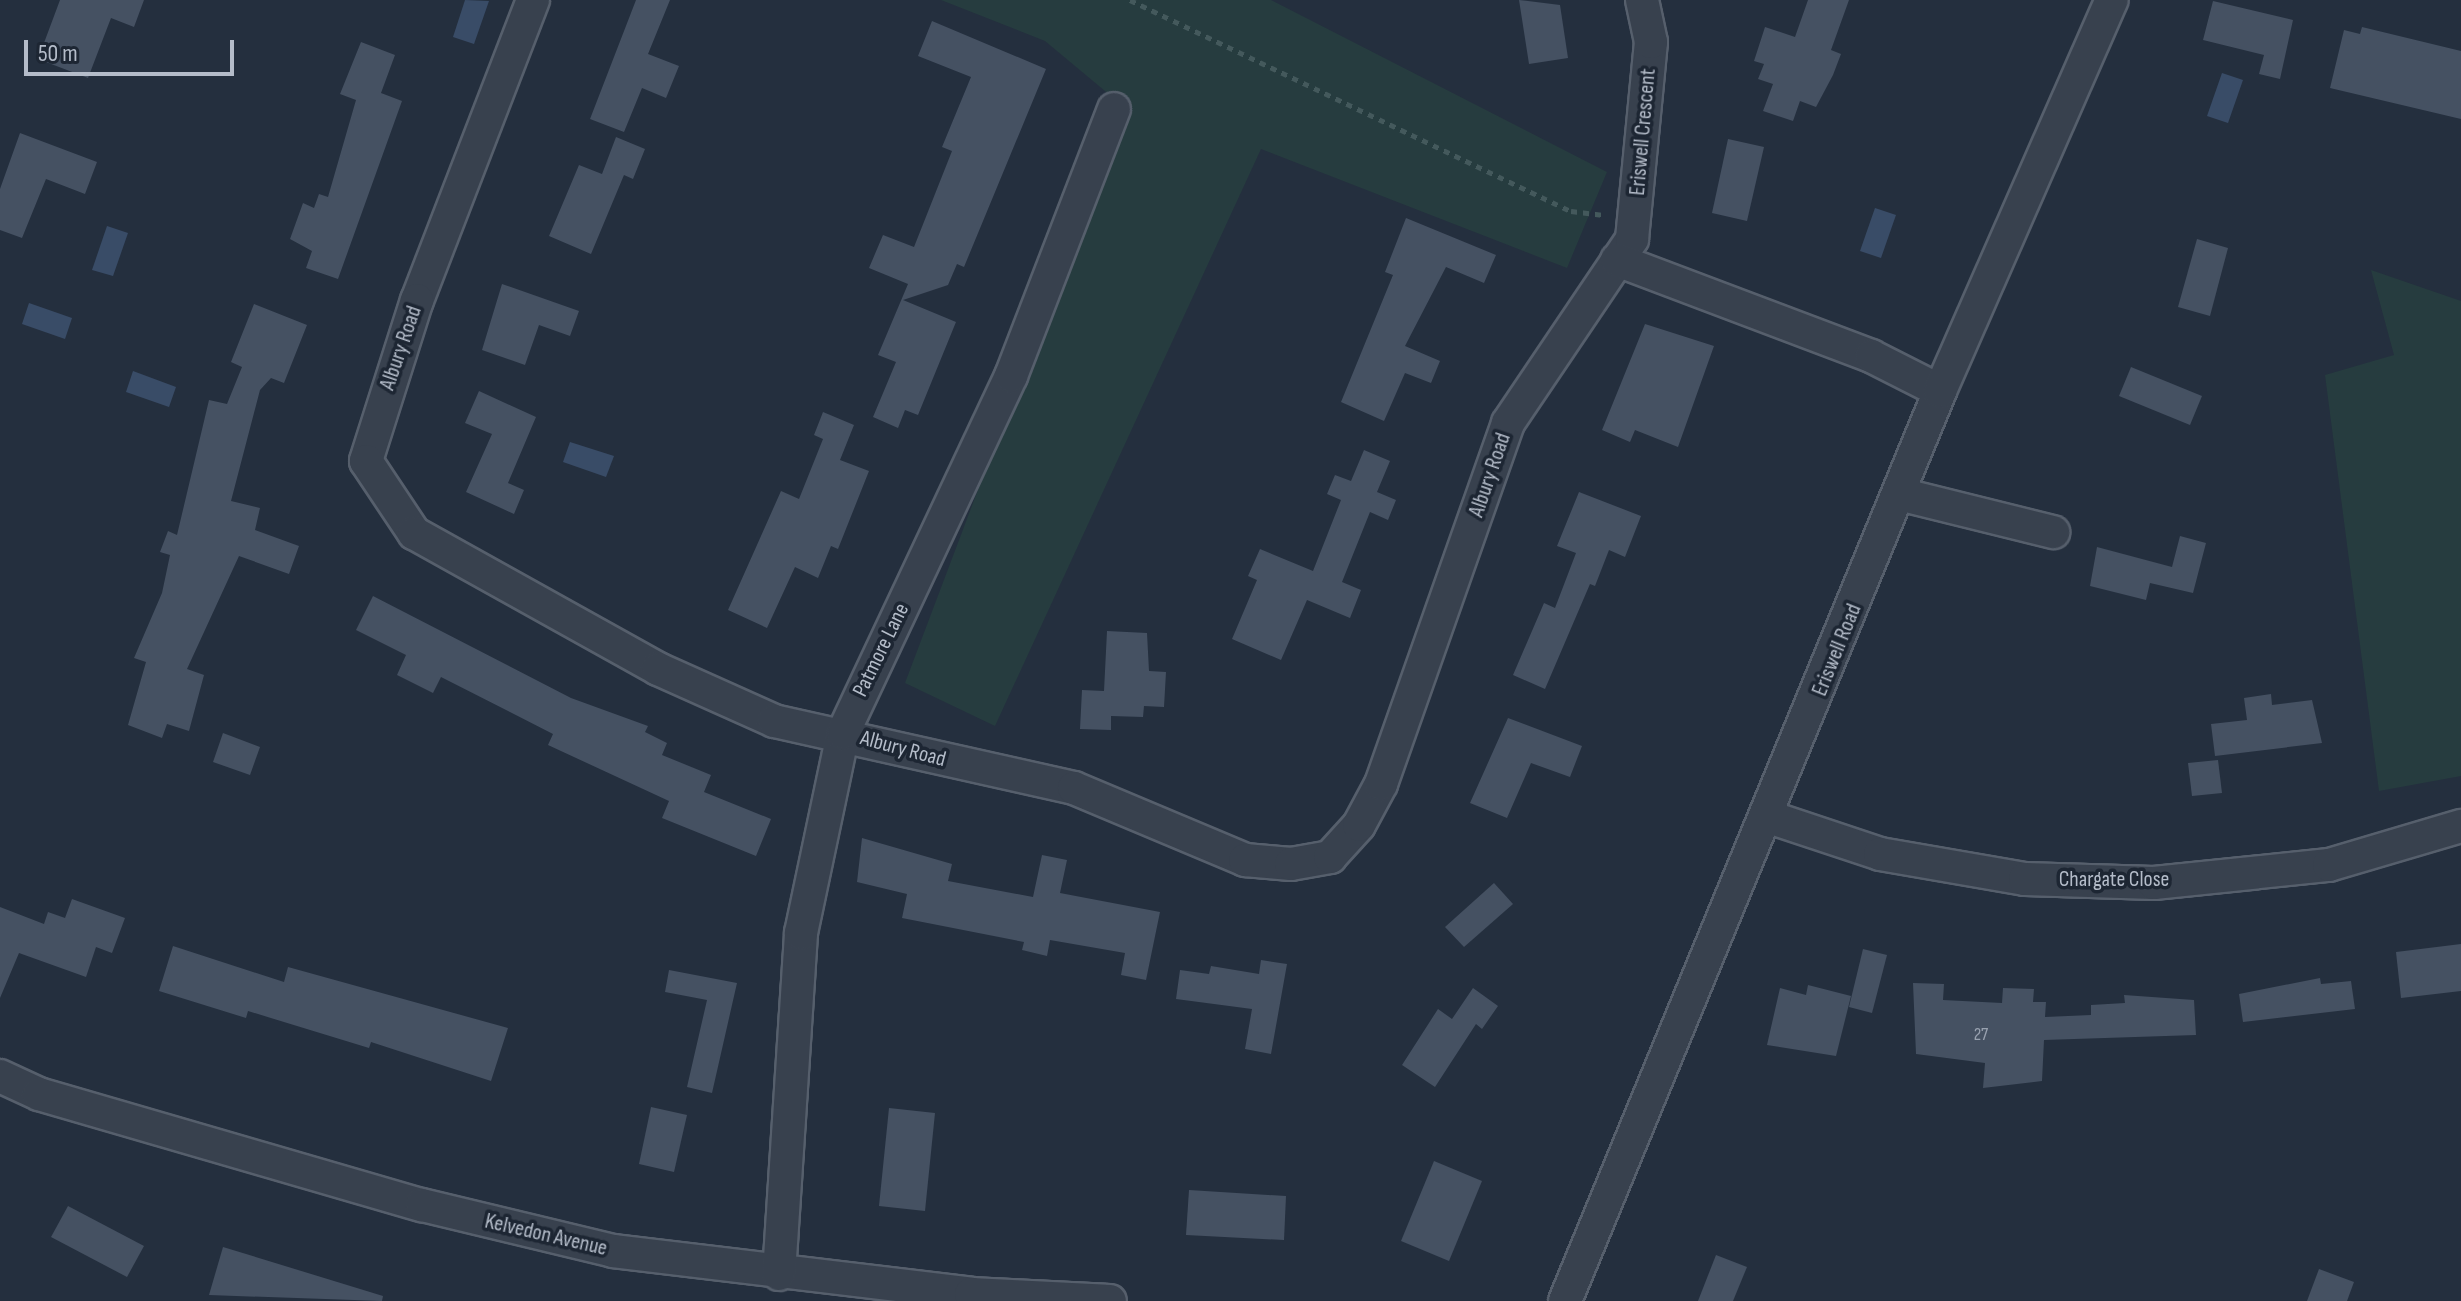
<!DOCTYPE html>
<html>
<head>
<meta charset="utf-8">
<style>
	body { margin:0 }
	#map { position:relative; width:2461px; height:1301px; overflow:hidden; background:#242f3e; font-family:"Sofia Sans Condensed",sans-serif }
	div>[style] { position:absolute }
	.green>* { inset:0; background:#263c3f }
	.water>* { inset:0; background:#394c67 }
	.building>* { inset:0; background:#455162 }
	.path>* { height:5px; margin-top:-2.5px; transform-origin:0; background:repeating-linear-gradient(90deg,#44595c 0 6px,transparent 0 12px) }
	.roads { filter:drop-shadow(2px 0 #565f6c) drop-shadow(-2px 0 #565f6c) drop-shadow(0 2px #565f6c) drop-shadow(0 -2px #565f6c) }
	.minor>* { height:32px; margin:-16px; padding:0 16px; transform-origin:16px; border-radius:16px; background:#38414e }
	span { translate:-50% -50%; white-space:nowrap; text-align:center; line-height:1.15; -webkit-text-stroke:7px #1d2633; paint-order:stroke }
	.number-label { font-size:18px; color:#98a1af }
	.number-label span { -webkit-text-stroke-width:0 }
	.street-label { font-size:22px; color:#b4bcc9 }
	.scale { position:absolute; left:24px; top:40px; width:210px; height:36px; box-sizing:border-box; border:4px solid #b4bcc9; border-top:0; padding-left:10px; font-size:24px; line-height:28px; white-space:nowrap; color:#b4bcc9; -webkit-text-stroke:6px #1d2633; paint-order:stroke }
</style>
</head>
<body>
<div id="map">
	<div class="green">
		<div style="clip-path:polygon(941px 0,1271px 0,1607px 172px,1567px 268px,1261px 149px,995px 726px,905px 683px,1123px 106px,1045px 41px)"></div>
		<div style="clip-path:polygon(2371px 270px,2461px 301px,2461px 776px,2379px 791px,2325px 375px,2394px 355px)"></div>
	</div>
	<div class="water">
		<div style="clip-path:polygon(465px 0,489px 1px,474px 44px,453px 37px)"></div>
		<div style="clip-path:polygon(2222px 73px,2243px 80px,2228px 123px,2207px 116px)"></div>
		<div style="clip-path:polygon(1875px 208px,1896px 215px,1881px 258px,1860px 251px)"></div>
		<div style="clip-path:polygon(107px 226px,128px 233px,113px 276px,92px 270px)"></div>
		<div style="clip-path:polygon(29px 303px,72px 318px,65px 339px,22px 324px)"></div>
		<div style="clip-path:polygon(133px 371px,176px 387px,169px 407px,126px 392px)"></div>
		<div style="clip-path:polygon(570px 442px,614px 456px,606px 477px,563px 462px)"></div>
	</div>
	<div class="building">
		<div style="clip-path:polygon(60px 0,144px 0,134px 27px,111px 18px,88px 78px,38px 59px)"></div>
		<div style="clip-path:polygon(636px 0,670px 0,648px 54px,679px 66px,666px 98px,642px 88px,624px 132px,590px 119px)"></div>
		<div style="clip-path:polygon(1519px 0,1560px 5px,1568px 58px,1529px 64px)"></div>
		<div style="clip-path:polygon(1808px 0,1849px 0,1831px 50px,1841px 54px,1833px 75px,1816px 107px,1800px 101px,1793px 121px,1763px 111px,1773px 84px,1758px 79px,1764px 64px,1754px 61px,1765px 27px,1795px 37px)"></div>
		<div style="clip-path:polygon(2213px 1px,2293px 20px,2280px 79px,2259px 74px,2264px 55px,2203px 40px)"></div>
		<div style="clip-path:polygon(932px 21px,1046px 69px,964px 267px,957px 264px,948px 285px,903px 300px,956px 322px,918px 415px,905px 410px,898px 428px,873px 417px,896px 362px,878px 355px,908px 284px,869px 268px,883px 235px,914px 247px,952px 151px,942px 147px,971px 77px,918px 56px)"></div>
		<div style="clip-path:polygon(2362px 27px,2461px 51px,2461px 119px,2330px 88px,2344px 30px,2360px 34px)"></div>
		<div style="clip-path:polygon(361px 42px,395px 55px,381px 93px,402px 101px,338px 279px,306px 268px,312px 251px,290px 239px,303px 203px,314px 208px,319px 194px,328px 197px,356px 100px,340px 94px)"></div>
		<div style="clip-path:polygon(20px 133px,97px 162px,85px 194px,46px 179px,22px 238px,0 230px,0 189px)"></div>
		<div style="clip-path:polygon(616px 137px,645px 149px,633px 179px,624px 175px,591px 254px,549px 236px,579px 165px,602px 174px)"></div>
		<div style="clip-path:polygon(1728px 139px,1764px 147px,1747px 221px,1712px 213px)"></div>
		<div style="clip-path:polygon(1406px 218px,1496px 255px,1484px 283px,1446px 267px,1405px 346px,1440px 361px,1431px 383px,1405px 373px,1384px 421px,1341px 402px,1393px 275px,1385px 272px)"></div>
		<div style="clip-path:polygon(2197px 239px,2228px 248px,2210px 316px,2178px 307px)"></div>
		<div style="clip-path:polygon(502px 284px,579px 311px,570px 336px,539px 325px,525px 365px,482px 350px)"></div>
		<div style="clip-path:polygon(254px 304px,307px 325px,284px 383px,271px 378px,260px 390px,231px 501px,260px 508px,255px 530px,299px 546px,289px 574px,239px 556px,187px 669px,204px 675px,189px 731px,167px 724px,162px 738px,128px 725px,146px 662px,134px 658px,162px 593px,170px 555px,160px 552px,168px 531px,177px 535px,209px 400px,227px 404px,242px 367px,231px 362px)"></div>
		<div style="clip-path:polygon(1645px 324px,1714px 346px,1678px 447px,1635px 430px,1630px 442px,1602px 430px)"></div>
		<div style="clip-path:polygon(2131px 367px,2202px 396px,2190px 425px,2119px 396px)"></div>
		<div style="clip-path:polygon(479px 391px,536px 417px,508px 483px,524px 490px,514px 514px,466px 492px,492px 434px,465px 423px)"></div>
		<div style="clip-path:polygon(823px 412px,854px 425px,840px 460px,869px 471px,838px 549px,831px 546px,818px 578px,795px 567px,767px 628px,728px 610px,781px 491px,799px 499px,823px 439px,814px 435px)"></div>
		<div style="clip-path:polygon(1364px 450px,1390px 461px,1377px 492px,1396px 500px,1388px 520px,1370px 512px,1342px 582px,1361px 590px,1350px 618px,1307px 600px,1281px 660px,1232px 639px,1257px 580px,1248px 576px,1260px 549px,1313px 571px,1341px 500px,1327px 494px,1335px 475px,1351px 481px)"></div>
		<div style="clip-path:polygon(1579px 492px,1641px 516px,1625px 557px,1609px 550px,1595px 586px,1590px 584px,1545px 689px,1513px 675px,1544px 603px,1555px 608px,1576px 553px,1557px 546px)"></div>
		<div style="clip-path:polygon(2180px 536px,2206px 543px,2193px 593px,2150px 583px,2146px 600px,2090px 586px,2097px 547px,2172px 567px)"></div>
		<div style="clip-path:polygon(373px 596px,571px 698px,648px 726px,645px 732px,667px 743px,662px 755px,711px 775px,704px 792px,771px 819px,756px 856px,662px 818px,669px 801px,548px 745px,553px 734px,441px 677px,433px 693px,397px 675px,406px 655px,356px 630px)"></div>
		<div style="clip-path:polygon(1107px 631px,1147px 633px,1149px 671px,1166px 672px,1164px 707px,1144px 706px,1143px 717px,1111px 716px,1111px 730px,1080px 729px,1082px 690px,1104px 691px)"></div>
		<div style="clip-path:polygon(2271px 694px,2272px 705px,2312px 700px,2322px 743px,2215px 756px,2211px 724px,2247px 720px,2244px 698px)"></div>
		<div style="clip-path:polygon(1508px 718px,1582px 746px,1570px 777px,1531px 763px,1507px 818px,1470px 803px)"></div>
		<div style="clip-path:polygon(223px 733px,260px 747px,250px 775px,213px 762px)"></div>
		<div style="clip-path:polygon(2218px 760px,2222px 793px,2192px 796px,2188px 763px)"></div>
		<div style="clip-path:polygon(862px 838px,952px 864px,948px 881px,1033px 897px,1042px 855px,1067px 860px,1060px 893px,1160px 912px,1146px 980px,1121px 975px,1125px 953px,1050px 940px,1047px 956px,1022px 950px,1024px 942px,902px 918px,907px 894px,857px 882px)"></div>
		<div style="clip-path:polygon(1494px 883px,1513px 904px,1464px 947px,1445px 927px)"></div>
		<div style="clip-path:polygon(72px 899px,125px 918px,112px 953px,96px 947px,86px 977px,19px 953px,0 998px,0 907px,44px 924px,48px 912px,65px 918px)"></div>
		<div style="clip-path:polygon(2461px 944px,2461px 991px,2401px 998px,2396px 952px)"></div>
		<div style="clip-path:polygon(173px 946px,284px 982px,288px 967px,508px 1028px,491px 1081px,371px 1042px,369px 1048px,248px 1011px,246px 1018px,159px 991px)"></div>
		<div style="clip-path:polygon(1863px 949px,1887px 955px,1872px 1013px,1849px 1007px)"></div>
		<div style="clip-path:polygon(1261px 960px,1287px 964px,1271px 1054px,1245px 1049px,1252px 1009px,1176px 999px,1180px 970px,1209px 974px,1211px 966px,1259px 974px)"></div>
		<div style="clip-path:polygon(669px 970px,737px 983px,712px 1093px,687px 1087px,707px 1000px,665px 992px)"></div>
		<div style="clip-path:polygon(2320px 978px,2321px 984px,2351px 981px,2355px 1009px,2243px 1022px,2239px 994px)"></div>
		<div style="clip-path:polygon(1913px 983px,1944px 984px,1943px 1000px,2002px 1003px,2003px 988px,2034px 989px,2033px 1002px,2046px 1002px,2045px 1017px,2091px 1015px,2091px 1005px,2125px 1003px,2124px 995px,2194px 1000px,2196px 1035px,2044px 1040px,2042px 1081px,1983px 1088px,1985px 1063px,1916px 1054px)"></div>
		<div style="clip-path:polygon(1808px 985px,1851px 996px,1836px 1056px,1767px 1045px,1780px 988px,1806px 995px)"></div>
		<div style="clip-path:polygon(1473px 988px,1498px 1006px,1482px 1029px,1476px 1024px,1435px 1087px,1402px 1065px,1438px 1009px,1452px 1019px)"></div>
		<div style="clip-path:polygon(651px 1107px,687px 1115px,674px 1172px,639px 1164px)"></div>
		<div style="clip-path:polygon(889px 1108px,935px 1113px,925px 1211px,879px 1206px)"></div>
		<div style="clip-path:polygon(1434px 1161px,1482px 1181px,1449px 1261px,1401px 1241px)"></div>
		<div style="clip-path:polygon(1189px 1190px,1286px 1196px,1284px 1240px,1186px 1235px)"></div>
		<div style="clip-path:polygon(68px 1206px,144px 1246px,127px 1277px,51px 1237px)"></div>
		<div style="clip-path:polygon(223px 1247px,383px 1296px,382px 1301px,209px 1295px)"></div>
		<div style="clip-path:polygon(1716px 1255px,1747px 1267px,1733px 1301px,1698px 1301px)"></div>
		<div style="clip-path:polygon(2319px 1269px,2354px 1282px,2347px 1301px,2307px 1301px)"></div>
	</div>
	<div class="path">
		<div style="left:1130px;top:0;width:489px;rotate:25.6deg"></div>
		<div style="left:1571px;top:211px;width:35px;rotate:7deg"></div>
	</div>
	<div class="roads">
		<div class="minor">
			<div style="left:533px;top:0;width:322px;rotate:111.1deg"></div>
			<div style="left:417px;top:300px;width:169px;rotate:107.6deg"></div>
			<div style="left:366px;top:461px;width:87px;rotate:56.3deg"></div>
			<div style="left:414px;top:533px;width:279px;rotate:29.1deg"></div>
			<div style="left:658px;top:669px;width:127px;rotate:24.1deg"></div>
			<div style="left:774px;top:721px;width:307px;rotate:12.6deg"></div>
			<div style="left:1074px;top:788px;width:186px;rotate:22.8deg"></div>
			<div style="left:1245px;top:860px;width:46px;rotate:5deg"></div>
			<div style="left:1291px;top:864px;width:40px;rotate:-10deg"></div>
			<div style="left:1330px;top:857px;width:43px;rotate:-47.8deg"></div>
			<div style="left:1359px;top:825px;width:47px;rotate:-61.8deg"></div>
			<div style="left:1381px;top:784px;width:383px;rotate:-70.6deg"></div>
			<div style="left:1508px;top:423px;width:222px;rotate:-56deg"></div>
			<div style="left:1632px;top:239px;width:198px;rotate:-84.5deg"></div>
			<div style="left:1651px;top:42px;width:43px;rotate:-102.1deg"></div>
			<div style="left:1617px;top:260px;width:272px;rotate:20.7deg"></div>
			<div style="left:1871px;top:356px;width:77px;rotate:26.9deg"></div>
			<div style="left:1899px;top:494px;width:159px;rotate:13.9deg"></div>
			<div style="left:1769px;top:817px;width:117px;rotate:18.4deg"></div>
			<div style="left:1880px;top:854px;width:147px;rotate:9.8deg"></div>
			<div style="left:2025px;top:879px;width:129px;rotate:1.8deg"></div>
			<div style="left:2154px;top:883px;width:176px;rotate:-5.9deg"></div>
			<div style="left:2329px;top:865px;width:138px;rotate:-16.5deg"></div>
			<div style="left:0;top:1076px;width:43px;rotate:24.8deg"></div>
			<div style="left:39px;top:1094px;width:399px;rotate:16.2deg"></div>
			<div style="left:422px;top:1205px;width:196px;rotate:13.5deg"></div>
			<div style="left:613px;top:1251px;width:361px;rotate:6.8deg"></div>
			<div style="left:971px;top:1294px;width:139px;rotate:2.9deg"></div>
			<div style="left:779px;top:1274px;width:342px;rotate:-86.3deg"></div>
			<div style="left:801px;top:933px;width:204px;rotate:-78.1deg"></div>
			<div style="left:843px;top:733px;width:395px;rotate:-64.8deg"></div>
			<div style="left:1011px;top:376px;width:286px;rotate:-68.9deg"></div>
			<div style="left:1565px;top:1301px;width:984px;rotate:-67.6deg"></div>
			<div style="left:1940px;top:391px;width:427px;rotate:-66.3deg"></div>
		</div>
	</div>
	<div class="number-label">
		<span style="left:1981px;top:1035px">27</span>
	</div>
	<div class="street-label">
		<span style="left:1643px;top:132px;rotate:-85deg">Eriswell Crescent</span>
		<span style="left:401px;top:348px;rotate:-71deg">Albury Road</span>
		<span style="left:1490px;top:475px;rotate:-71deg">Albury Road</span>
		<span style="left:881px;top:650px;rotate:-64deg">Patmore Lane</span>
		<span style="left:1837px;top:650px;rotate:-68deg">Eriswell Road</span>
		<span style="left:903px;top:749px;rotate:15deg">Albury Road</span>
		<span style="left:2114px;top:880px">Chargate Close</span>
		<span style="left:546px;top:1235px;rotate:13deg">Kelvedon Avenue</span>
	</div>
	<div class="scale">50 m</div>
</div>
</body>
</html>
